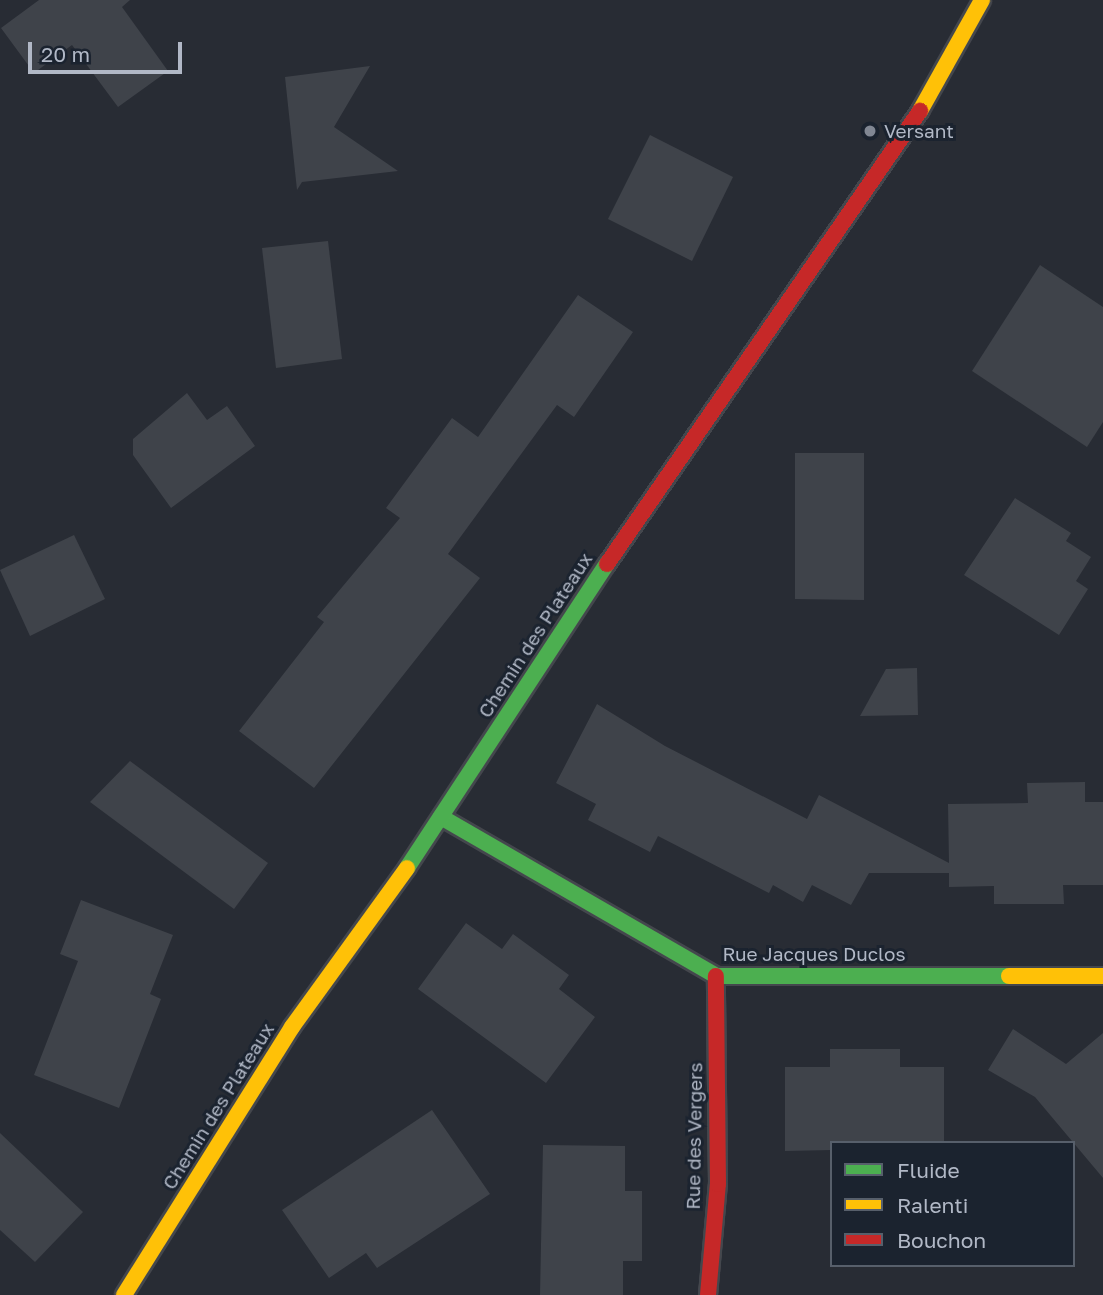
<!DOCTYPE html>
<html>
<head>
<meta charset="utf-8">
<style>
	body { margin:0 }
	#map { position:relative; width:1103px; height:1295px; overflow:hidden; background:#282c34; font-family:"Golos Text",sans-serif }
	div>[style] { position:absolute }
	.building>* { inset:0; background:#3f434a }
	.roads { filter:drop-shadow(2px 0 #44474d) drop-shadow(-2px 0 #44474d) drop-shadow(0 2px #44474d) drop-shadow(0 -2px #44474d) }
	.fast>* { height:16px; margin:-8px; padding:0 8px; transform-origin:8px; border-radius:8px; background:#4caf50 }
	.slow>* { height:16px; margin:-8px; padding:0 8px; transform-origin:8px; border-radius:8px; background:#ffc107 }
	.jam>* { height:16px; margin:-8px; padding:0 8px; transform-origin:8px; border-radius:8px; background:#c62828 }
	.dots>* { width:19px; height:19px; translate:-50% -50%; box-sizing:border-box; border:4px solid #1b232f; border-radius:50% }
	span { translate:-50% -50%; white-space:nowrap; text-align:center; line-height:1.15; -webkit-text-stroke:6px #1b232f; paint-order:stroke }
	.poi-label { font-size:19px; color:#b1b8c6 }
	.left { translate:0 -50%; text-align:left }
	.street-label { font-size:19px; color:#b1b8c6 }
	.legend { position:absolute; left:830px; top:1141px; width:245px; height:126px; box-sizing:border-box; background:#1b232f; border:2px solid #575f6b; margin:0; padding:9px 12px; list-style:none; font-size:21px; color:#b1b8c6 }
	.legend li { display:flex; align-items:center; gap:14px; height:35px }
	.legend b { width:35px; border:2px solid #575f6b }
	.scale { position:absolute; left:28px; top:42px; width:154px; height:32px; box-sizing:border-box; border:4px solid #b1b8c6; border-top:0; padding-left:9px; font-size:21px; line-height:24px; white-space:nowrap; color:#b1b8c6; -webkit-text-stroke:5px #1b232f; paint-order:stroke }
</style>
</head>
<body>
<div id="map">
	<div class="building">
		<div style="clip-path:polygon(39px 0,130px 0,122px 7px,168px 71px,118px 107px,72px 45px,34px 73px,1px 28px)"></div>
		<div style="clip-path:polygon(370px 66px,334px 127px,398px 171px,302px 182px,297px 190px,285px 77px)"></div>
		<div style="clip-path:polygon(650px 135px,733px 177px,692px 261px,608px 219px)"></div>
		<div style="clip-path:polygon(328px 241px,342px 359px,276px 368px,262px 248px)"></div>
		<div style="clip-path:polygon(1040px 265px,1103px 307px,1103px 422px,1087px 447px,972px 371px)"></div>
		<div style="clip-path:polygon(578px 295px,633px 332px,574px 417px,557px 405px,448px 554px,480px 578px,314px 788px,239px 731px,324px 622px,317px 617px,400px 518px,386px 508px,452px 418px,478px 437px)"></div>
		<div style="clip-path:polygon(187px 393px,207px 420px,227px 406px,255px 446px,171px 508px,133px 455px,133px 439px)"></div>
		<div style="clip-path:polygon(795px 453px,864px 453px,864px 600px,795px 599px)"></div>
		<div style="clip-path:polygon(1015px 498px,1071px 533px,1066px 541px,1091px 557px,1076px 581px,1088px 589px,1059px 635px,964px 575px)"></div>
		<div style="clip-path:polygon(74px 535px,105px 599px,30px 636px,0 570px)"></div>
		<div style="clip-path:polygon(917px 668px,918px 715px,860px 716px,886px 669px)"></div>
		<div style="clip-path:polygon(597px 704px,665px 746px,807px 819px,819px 795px,949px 863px,948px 804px,1028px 803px,1027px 783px,1085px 782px,1085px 802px,1103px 802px,1103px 885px,1063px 885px,1064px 904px,994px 904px,994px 886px,949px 887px,949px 873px,869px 873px,851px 905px,812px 885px,803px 902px,773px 885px,769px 893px,658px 836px,650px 852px,588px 820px,596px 804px,556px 783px)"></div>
		<div style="clip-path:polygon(130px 761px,268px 863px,234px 909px,90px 802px)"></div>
		<div style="clip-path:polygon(81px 900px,173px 935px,150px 994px,161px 999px,119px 1108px,34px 1075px,78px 961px,60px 954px)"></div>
		<div style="clip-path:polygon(466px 923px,502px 949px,513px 934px,569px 975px,559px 989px,595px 1017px,546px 1083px,418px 989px)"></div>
		<div style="clip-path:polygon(1013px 1029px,1066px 1064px,1103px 1033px,1103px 1178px,1035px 1097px,988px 1070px)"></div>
		<div style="clip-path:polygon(830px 1049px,900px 1049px,900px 1067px,944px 1067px,944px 1143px,832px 1143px,832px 1150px,785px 1151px,785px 1067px,830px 1067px)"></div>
		<div style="clip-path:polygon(432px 1110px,490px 1194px,377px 1268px,366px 1253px,329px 1278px,282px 1210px)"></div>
		<div style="clip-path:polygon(0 1133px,83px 1212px,35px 1262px,0 1230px)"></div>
		<div style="clip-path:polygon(543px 1145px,625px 1146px,625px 1191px,642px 1191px,642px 1261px,623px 1261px,623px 1295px,540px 1295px)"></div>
	</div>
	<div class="roads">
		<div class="fast">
			<div style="left:441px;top:817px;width:318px;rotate:30deg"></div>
			<div style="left:716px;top:976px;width:293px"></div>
			<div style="left:407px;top:868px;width:364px;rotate:-56.7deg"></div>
		</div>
		<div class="slow">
			<div style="left:920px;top:111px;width:127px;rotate:-60.8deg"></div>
			<div style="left:1009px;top:976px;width:94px"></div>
			<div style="left:124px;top:1295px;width:316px;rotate:-57.9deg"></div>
			<div style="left:292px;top:1027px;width:196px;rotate:-54.1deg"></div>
		</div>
		<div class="jam">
			<div style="left:607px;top:564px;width:551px;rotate:-55.36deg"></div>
			<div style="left:708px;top:1295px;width:111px;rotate:-84.9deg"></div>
			<div style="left:718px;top:1184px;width:208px;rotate:-90.6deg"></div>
		</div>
	</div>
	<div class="dots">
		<div style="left:870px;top:131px;background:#818793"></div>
	</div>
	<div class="poi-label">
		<span class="left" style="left:884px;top:131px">Versant</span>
	</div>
	<div class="street-label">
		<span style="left:535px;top:635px;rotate:-57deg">Chemin des Plateaux</span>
		<span style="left:814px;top:954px">Rue Jacques Duclos</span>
		<span style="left:218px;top:1106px;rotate:-58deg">Chemin des Plateaux</span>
		<span style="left:694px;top:1136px;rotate:-89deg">Rue des Vergers</span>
	</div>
	<ul class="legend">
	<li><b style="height:9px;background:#4caf50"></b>Fluide</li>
	<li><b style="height:9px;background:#ffc107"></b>Ralenti</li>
	<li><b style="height:9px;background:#c62828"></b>Bouchon</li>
	</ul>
	<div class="scale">20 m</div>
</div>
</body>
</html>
